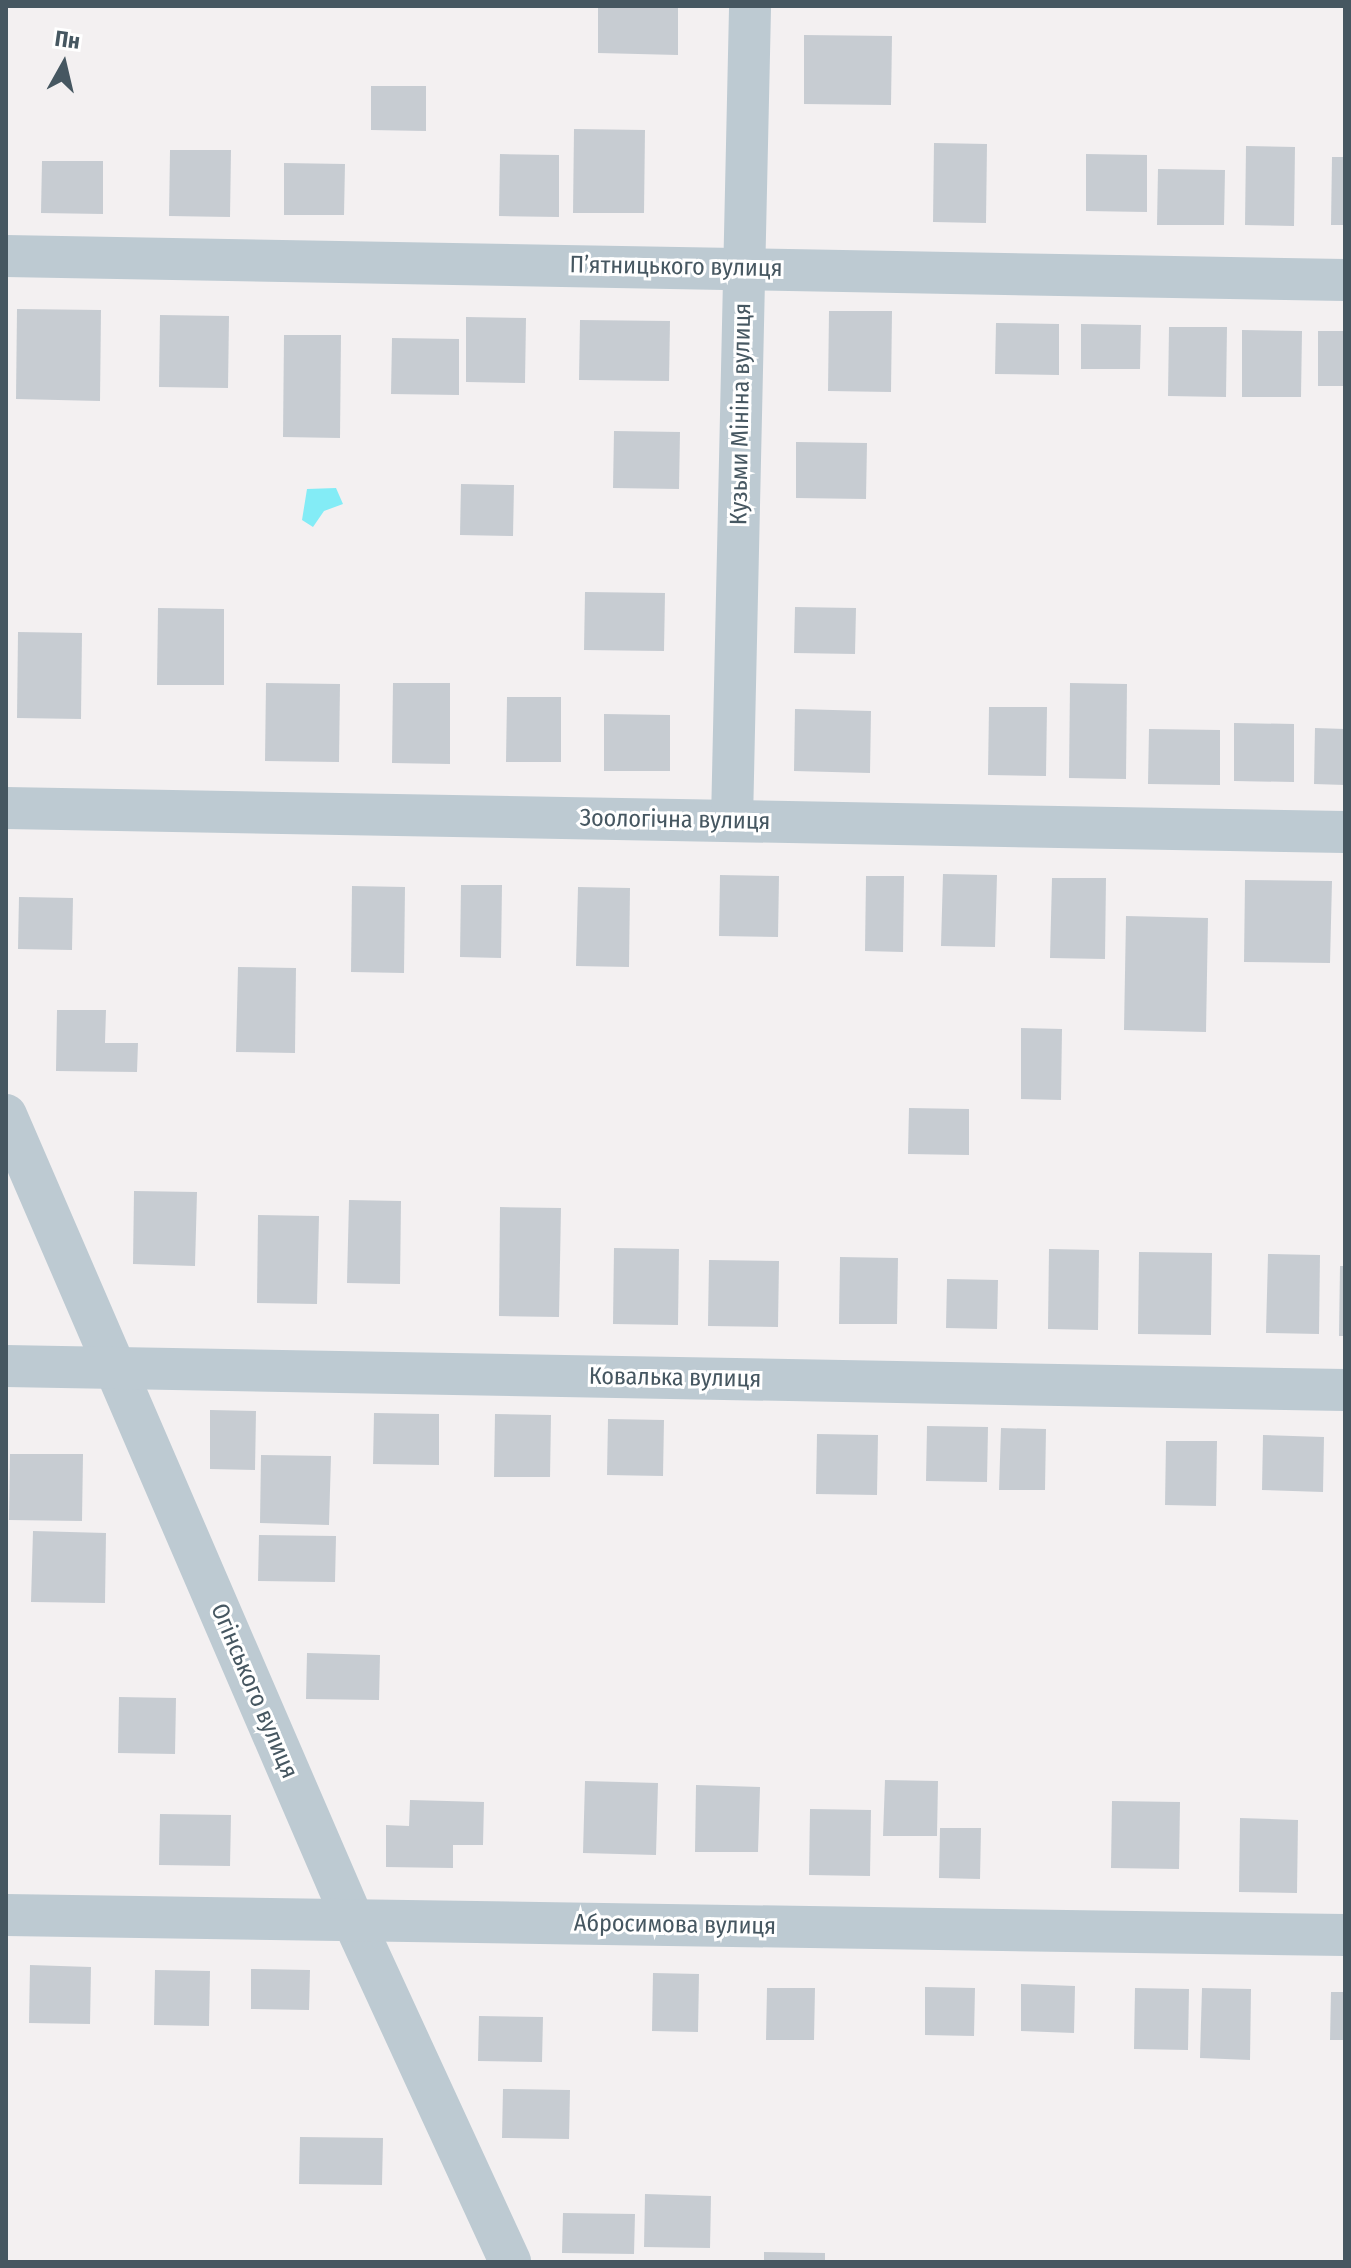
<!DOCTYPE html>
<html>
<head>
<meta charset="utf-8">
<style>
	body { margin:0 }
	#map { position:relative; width:1351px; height:2268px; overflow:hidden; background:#f3f0f1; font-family:"Fira Sans Condensed",sans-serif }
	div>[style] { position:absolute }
	.water>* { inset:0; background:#83ecf6 }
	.building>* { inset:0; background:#c7ccd2 }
	.minor>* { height:42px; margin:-21px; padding:0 21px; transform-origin:21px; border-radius:21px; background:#bdcad2 }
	span { translate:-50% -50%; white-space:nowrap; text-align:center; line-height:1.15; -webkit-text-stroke:6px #fff; paint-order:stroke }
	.street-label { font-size:24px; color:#465761 }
	.frame { position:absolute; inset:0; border:8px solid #465761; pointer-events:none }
	.north { position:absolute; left:24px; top:24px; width:80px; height:80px; -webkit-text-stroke:6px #fff; paint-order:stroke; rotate:8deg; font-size:22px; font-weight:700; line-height:32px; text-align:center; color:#465761 }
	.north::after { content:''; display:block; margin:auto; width:28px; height:36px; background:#465761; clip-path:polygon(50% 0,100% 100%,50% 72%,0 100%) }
</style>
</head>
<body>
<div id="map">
	<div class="water">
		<div style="clip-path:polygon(336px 488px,343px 504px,324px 511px,313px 527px,302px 520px,307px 489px)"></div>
	</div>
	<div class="building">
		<div style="clip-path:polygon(598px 6px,678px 6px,678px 55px,598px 53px)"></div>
		<div style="clip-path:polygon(804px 35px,892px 36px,891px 105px,804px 104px)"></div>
		<div style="clip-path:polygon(371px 86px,426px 86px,426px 131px,371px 130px)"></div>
		<div style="clip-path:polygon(574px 129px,645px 130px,644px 213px,573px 213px)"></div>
		<div style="clip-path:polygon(934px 143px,987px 144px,986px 223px,933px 222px)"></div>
		<div style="clip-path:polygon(1246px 146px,1295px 147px,1294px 226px,1245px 225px)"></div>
		<div style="clip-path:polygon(170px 150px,231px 150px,230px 217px,169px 216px)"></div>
		<div style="clip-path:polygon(500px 154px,559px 155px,559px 217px,499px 216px)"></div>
		<div style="clip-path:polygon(1086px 154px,1147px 155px,1147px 212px,1086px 211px)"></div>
		<div style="clip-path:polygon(1332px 157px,1345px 157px,1345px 225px,1331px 225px)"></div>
		<div style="clip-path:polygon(42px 161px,103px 161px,103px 214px,41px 213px)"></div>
		<div style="clip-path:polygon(284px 163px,345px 164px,344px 215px,284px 215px)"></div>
		<div style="clip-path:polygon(1158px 169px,1225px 170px,1224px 225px,1157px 225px)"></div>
		<div style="clip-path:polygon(17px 309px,101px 310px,100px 401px,16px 399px)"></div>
		<div style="clip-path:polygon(829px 311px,892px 311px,891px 392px,828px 391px)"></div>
		<div style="clip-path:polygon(160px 315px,229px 316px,228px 388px,159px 387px)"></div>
		<div style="clip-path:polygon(466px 317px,526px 318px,525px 383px,466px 382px)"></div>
		<div style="clip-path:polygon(580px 320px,670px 321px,669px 381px,579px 380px)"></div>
		<div style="clip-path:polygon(996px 323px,1059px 324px,1059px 375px,995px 374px)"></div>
		<div style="clip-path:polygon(1081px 324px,1141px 325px,1140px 369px,1081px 369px)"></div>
		<div style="clip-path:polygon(1169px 327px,1227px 327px,1226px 397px,1168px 396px)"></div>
		<div style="clip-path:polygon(1242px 330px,1302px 331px,1301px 397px,1242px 397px)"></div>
		<div style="clip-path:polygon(1318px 331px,1345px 331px,1345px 386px,1318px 386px)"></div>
		<div style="clip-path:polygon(284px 335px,341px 335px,340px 438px,283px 437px)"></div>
		<div style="clip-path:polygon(392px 338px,459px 339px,459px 395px,391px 394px)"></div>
		<div style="clip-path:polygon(614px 431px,680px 432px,679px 489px,613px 488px)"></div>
		<div style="clip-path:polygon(796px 442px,867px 443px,866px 499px,796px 498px)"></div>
		<div style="clip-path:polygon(461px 484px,514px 485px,513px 536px,460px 535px)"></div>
		<div style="clip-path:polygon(585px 592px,665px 593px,664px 651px,584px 650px)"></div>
		<div style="clip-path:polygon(795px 607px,856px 608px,855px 654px,794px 653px)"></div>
		<div style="clip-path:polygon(158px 608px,224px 609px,224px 685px,157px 685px)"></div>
		<div style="clip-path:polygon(18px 632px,82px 633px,81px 719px,17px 718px)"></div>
		<div style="clip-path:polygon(266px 683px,340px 684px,339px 762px,265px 761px)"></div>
		<div style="clip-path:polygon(393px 683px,450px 683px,450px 764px,392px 763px)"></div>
		<div style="clip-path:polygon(1070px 683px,1127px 684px,1126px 779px,1069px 778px)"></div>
		<div style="clip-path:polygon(507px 697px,561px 697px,561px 762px,506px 762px)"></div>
		<div style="clip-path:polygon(989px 707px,1047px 707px,1046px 776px,988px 775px)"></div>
		<div style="clip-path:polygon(795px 709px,871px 711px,870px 773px,794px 771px)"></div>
		<div style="clip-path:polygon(604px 714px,670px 715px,670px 771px,604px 771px)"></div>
		<div style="clip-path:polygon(1234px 723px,1294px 724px,1294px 782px,1234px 781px)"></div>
		<div style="clip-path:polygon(1315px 728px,1345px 729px,1345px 785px,1314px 784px)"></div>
		<div style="clip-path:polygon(1149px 729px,1220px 730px,1220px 785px,1148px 784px)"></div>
		<div style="clip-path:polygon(943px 874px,997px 875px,995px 947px,941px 946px)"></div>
		<div style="clip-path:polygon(720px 875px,779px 876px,778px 937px,719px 936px)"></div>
		<div style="clip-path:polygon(866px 876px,904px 876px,903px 952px,865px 951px)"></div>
		<div style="clip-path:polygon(1052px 878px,1106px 878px,1105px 959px,1050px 958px)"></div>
		<div style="clip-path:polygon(1245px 880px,1332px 881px,1330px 963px,1244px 962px)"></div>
		<div style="clip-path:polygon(461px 885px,502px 885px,501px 958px,460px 957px)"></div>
		<div style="clip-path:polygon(352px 886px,405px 887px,404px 973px,351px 972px)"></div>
		<div style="clip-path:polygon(578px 887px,630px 888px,629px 967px,576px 966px)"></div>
		<div style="clip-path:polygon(19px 897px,73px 898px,72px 950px,18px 949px)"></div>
		<div style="clip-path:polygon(1126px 916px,1208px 918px,1206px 1032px,1124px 1030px)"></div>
		<div style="clip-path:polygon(238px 967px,296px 968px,295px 1053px,236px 1052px)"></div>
		<div style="clip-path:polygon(57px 1010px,106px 1010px,105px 1043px,138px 1043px,137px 1072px,56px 1071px)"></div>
		<div style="clip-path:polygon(1021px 1028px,1062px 1029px,1061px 1100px,1021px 1099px)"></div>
		<div style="clip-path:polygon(909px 1108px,969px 1109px,969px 1155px,908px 1154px)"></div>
		<div style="clip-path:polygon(134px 1191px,197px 1192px,195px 1266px,133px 1264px)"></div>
		<div style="clip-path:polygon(349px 1200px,401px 1201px,400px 1284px,347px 1283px)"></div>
		<div style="clip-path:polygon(500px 1207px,561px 1208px,559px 1317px,499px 1316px)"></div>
		<div style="clip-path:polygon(258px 1215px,319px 1216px,317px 1304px,257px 1303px)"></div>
		<div style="clip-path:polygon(614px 1248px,679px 1249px,678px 1325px,613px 1324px)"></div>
		<div style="clip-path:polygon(1049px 1249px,1099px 1250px,1098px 1330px,1048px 1329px)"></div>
		<div style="clip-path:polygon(1139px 1252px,1212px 1253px,1211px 1335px,1138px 1334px)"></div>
		<div style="clip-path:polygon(1268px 1254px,1320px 1255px,1319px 1334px,1266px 1333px)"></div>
		<div style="clip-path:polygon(840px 1257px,898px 1258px,897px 1324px,839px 1324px)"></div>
		<div style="clip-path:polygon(709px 1260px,779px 1261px,778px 1327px,708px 1326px)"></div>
		<div style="clip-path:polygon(1340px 1266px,1345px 1266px,1345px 1336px,1339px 1336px)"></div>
		<div style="clip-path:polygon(947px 1279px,998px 1280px,997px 1329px,946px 1328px)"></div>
		<div style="clip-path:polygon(210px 1410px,256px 1411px,255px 1470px,210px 1469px)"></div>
		<div style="clip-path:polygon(374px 1413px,439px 1414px,439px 1465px,373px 1464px)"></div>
		<div style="clip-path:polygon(495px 1414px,551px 1415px,550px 1477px,494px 1477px)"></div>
		<div style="clip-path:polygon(608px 1419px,664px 1420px,663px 1476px,607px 1475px)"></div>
		<div style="clip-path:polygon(927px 1426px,988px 1427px,987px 1482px,926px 1481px)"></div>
		<div style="clip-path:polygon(1001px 1428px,1046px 1429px,1045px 1490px,999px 1490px)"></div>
		<div style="clip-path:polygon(817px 1434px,878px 1435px,877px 1495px,816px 1494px)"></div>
		<div style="clip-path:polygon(1263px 1435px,1324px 1437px,1323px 1492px,1262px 1490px)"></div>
		<div style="clip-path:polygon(1166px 1441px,1217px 1441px,1216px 1506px,1165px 1505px)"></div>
		<div style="clip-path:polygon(10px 1454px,83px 1454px,82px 1521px,9px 1520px)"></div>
		<div style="clip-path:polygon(261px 1455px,331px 1456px,329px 1525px,260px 1523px)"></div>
		<div style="clip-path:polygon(33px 1531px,106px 1533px,105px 1603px,31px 1602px)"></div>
		<div style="clip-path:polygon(259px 1535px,336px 1536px,335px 1582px,258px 1581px)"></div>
		<div style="clip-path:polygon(307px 1653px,380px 1655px,379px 1700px,306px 1699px)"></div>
		<div style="clip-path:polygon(119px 1697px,176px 1698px,175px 1754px,118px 1753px)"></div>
		<div style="clip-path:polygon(885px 1780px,938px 1781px,937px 1836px,883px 1836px)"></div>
		<div style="clip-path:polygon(585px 1781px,658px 1783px,656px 1855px,583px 1853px)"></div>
		<div style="clip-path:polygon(696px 1785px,760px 1787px,758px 1852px,695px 1852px)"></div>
		<div style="clip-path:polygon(410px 1800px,484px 1802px,483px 1845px,453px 1845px,453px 1868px,386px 1867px,386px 1825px,409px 1826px)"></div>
		<div style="clip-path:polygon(1112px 1801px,1180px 1802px,1179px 1869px,1111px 1868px)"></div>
		<div style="clip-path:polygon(810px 1809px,871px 1810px,870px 1876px,809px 1875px)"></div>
		<div style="clip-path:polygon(160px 1814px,231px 1815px,230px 1866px,159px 1865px)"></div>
		<div style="clip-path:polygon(1240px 1818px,1298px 1820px,1297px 1893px,1239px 1892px)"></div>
		<div style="clip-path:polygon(940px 1828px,981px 1828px,980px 1879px,939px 1878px)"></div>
		<div style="clip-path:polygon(30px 1965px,91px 1967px,90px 2024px,29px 2023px)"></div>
		<div style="clip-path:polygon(251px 1969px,310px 1970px,309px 2010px,251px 2009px)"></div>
		<div style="clip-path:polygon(155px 1970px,210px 1971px,209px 2026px,154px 2025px)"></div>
		<div style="clip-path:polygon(653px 1973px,699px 1974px,698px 2032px,652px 2031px)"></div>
		<div style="clip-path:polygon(1021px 1984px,1075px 1986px,1074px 2033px,1021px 2031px)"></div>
		<div style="clip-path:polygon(925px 1987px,975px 1988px,974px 2036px,925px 2035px)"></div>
		<div style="clip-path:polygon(767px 1988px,815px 1988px,814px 2040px,766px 2040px)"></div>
		<div style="clip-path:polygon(1135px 1988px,1189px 1989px,1188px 2050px,1134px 2049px)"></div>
		<div style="clip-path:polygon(1202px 1988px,1251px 1989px,1250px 2060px,1200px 2058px)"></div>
		<div style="clip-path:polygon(1331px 1992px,1345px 1992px,1345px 2040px,1330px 2040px)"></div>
		<div style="clip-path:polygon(479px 2016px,543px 2017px,542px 2062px,478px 2061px)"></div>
		<div style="clip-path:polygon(503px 2089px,570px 2090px,569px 2139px,502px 2138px)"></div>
		<div style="clip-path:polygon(300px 2137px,383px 2138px,382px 2185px,299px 2184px)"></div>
		<div style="clip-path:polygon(645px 2194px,711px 2196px,710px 2248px,644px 2247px)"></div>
		<div style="clip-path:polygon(563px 2213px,635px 2214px,634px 2254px,562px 2253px)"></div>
		<div style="clip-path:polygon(764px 2252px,825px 2253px,825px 2262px,764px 2262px)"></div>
	</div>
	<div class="minor">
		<div style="left:6px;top:256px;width:1339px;rotate:1.03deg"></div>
		<div style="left:6px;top:808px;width:1339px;rotate:1.03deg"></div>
		<div style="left:732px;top:821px;width:815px;rotate:-88.73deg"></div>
		<div style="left:6px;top:1115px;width:877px;rotate:66.68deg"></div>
		<div style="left:353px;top:1920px;width:376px;rotate:65.3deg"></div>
		<div style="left:6px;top:1366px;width:1339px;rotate:1.03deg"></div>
		<div style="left:6px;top:1915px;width:1339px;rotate:0.86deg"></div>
	</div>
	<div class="street-label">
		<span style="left:676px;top:267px;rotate:1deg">П’ятницького вулиця</span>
		<span style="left:741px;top:414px;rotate:-89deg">Кузьми Мініна вулиця</span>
		<span style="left:675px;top:820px;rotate:1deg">Зоологічна вулиця</span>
		<span style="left:675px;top:1378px;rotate:1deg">Ковалька вулиця</span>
		<span style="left:254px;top:1691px;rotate:67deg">Огінського вулиця</span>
		<span style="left:675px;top:1925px;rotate:1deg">Абросимова вулиця</span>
	</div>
	<div class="frame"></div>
	<div class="north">Пн</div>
</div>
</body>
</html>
